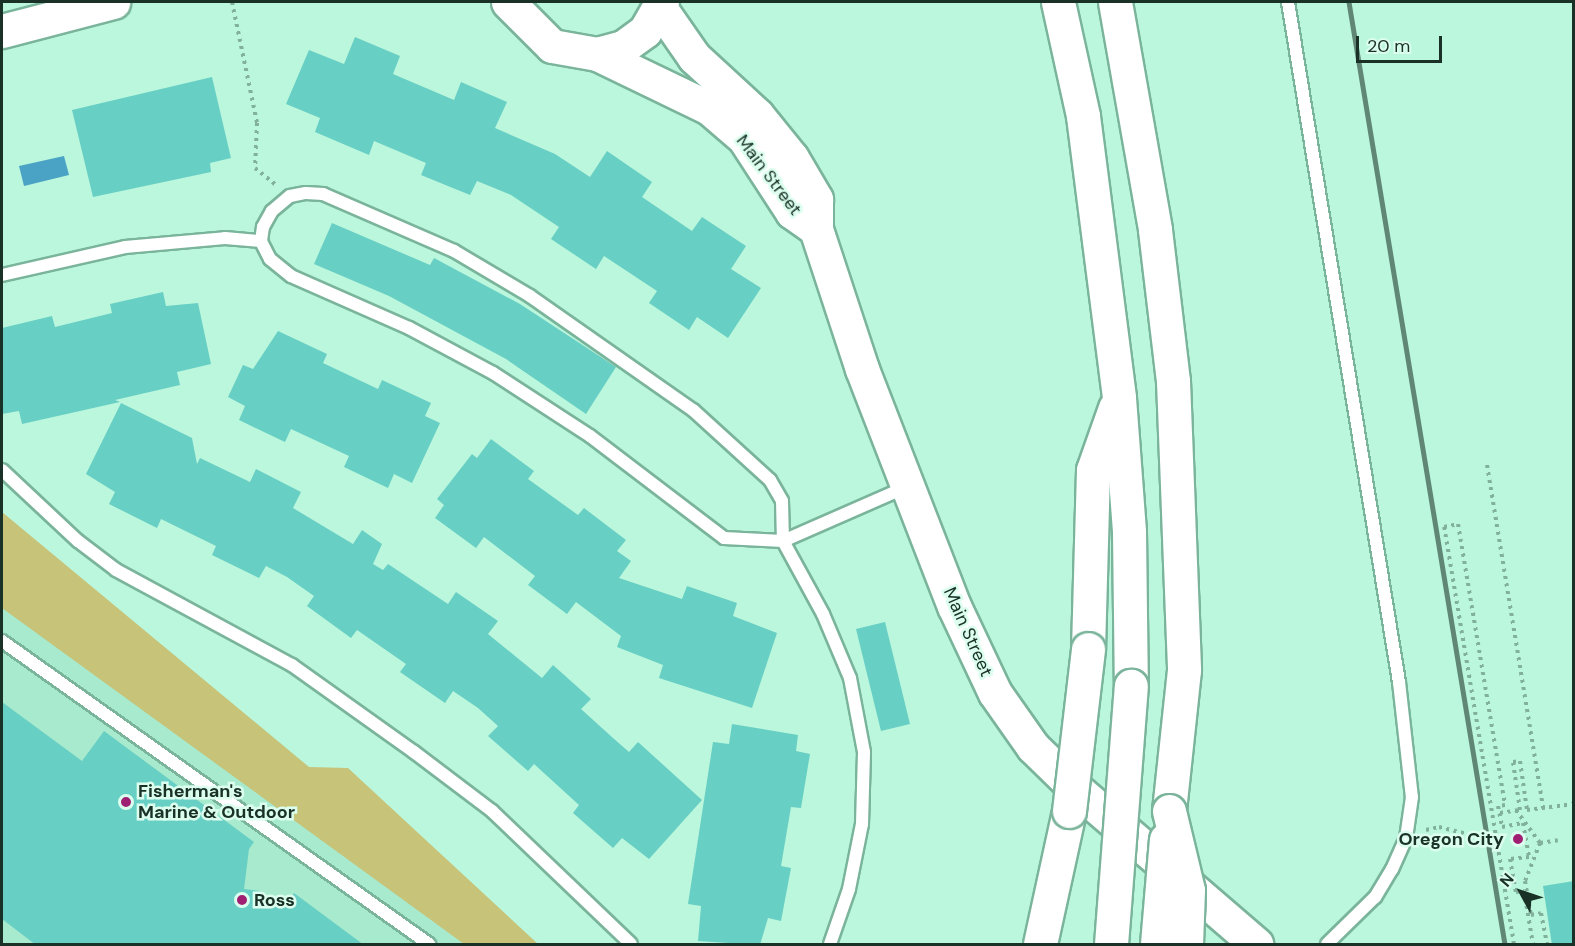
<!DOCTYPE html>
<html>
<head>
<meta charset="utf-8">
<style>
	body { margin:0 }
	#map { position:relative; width:1575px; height:946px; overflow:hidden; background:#bbf7dc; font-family:"DM Sans",sans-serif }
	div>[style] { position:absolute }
	.built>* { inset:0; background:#a7eacd }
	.green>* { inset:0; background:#c7c379 }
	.water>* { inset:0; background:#4aa3c5 }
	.building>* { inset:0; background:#68cfc4 }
	.path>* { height:4px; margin-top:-2px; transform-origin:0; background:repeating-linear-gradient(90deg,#81b09b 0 3px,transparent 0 7.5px) }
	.roads { filter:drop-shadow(2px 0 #7ab49b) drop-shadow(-2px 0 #7ab49b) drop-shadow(0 2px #7ab49b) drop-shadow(0 -2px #7ab49b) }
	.lane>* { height:12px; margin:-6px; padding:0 6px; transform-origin:6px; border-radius:6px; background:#fff }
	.secondary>* { height:33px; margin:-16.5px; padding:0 16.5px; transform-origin:16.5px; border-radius:16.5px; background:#fff }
	.highway>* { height:33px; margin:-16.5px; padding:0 16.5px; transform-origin:16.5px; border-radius:16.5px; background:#fff }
	.rail>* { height:4.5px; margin:-2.25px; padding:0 2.25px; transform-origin:2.25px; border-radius:2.25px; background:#608776 }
	.bridges { filter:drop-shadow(2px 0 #7ab49b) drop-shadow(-2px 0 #7ab49b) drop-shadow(0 2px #7ab49b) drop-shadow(0 -2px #7ab49b) }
	.highway-bridge>* { height:33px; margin:-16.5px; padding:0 16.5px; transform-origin:16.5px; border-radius:16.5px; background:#fff }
	.dots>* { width:16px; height:16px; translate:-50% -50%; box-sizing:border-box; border:3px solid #dbfeee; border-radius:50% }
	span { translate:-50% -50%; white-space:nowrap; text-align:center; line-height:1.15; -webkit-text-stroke:5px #dbfeee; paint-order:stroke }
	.street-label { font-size:18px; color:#193127 }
	.poi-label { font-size:18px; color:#193127; font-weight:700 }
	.left { translate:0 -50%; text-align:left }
	.right { translate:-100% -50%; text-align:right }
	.frame { position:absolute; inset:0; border:3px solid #193127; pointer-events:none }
	.north { position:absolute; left:1491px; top:862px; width:60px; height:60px; -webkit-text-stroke:4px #dbfeee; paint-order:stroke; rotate:310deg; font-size:16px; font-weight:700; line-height:24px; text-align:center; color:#193127 }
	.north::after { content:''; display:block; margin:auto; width:21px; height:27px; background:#193127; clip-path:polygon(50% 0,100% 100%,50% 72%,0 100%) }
	.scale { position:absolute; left:1356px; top:36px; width:86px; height:27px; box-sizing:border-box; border:3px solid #193127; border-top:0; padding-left:8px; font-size:18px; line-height:21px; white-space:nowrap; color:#193127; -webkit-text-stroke:4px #dbfeee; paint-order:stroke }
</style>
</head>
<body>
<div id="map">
	<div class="built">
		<div style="clip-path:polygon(2px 578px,504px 944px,2px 944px)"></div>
	</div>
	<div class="green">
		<div style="clip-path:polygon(2px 512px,309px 767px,348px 768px,538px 944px,464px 944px,2px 608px)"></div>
	</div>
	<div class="water">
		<div style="clip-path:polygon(64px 156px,69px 175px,24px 186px,19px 166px)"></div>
	</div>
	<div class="building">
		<div style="clip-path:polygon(355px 37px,400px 56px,393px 74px,454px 100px,461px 82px,507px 102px,495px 128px,555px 154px,590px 177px,607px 151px,652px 182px,642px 197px,692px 231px,702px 217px,746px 246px,731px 269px,761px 288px,728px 338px,697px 317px,689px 330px,649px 303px,657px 291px,604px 256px,596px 269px,551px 239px,559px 227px,511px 195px,477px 181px,470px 195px,421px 175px,426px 163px,374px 141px,369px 155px,315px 132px,320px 118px,286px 104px,309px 50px,344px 64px)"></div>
		<div style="clip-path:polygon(212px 77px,231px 158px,210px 163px,211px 172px,93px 197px,72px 110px)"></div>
		<div style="clip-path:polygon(332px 223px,430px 265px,434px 258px,520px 304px,616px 367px,586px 414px,506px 359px,389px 296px,314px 264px)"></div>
		<div style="clip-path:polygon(163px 292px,166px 306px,198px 303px,211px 364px,177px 372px,180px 385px,115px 400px,120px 402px,22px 424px,19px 411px,2px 414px,2px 328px,52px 316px,55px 327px,112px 313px,110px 304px)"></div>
		<div style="clip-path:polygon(278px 331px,327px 354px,323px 363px,378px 389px,382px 380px,431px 403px,425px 416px,440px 423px,412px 483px,394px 474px,388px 488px,344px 467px,349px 456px,291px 429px,285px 442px,239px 420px,245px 406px,228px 397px,243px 365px,253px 369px)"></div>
		<div style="clip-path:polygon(121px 403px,192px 438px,197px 464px,200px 458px,250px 482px,256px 469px,301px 492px,293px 508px,353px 544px,362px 530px,382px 544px,373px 564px,383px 570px,388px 564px,448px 604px,456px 592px,498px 621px,488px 634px,542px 678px,553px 665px,591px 699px,581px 709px,613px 738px,629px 752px,638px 742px,702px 800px,649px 859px,622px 838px,613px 848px,573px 813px,579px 805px,534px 764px,528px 771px,488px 736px,498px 726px,478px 708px,453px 691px,445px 703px,400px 672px,406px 664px,357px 630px,351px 638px,307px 606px,314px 596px,287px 577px,266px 566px,259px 578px,212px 555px,216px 546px,161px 519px,157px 528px,109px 504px,115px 492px,86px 474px)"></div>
		<div style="clip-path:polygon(491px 439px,534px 471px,528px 479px,578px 515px,584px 508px,626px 540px,617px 551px,631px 561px,619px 578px,682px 599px,687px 586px,737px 603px,733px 616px,777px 633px,752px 708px,659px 678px,663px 665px,617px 647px,621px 636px,576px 602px,567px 614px,528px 585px,535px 576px,484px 537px,476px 548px,435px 518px,444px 505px,437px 499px,472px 454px,477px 458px)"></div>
		<div style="clip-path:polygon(885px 622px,910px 724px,881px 731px,856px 629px)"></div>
		<div style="clip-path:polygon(2px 702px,82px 761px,104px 731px,254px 842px,249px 849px,244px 889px,260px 891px,283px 908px,294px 893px,364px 945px,36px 945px,2px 919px)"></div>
		<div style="clip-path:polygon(732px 724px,798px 735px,796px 751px,810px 754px,801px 808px,791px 807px,781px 866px,791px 868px,781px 921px,768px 918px,760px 945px,698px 941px,701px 906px,688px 904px,713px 742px,729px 744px)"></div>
		<div style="clip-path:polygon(1574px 881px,1574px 945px,1552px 945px,1543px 886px)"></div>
	</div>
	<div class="path">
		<div style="left:232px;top:2px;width:124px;rotate:78.3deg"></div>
		<div style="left:257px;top:123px;width:45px;rotate:92.5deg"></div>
		<div style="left:255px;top:168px;width:26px;rotate:39deg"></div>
		<div style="left:1487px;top:465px;width:348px;rotate:80.7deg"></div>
		<div style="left:1516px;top:810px;width:41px;rotate:54deg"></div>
		<div style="left:1500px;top:813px;width:20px;rotate:-9deg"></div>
		<div style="left:1520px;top:810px;width:49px;rotate:-98.3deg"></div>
		<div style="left:1513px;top:762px;width:7px;rotate:-8deg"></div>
		<div style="left:1520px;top:761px;width:49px;rotate:81.9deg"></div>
		<div style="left:1527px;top:810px;width:47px;rotate:-7.3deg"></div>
		<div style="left:1426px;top:830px;width:13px;rotate:-13deg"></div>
		<div style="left:1439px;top:827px;width:29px;rotate:14deg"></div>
		<div style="left:1540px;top:843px;width:41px;rotate:111.5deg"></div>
		<div style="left:1525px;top:881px;width:35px;rotate:80deg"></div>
		<div style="left:1531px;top:915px;width:10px;rotate:-11deg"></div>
		<div style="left:1541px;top:913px;width:32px;rotate:79deg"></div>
		<div style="left:1540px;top:843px;width:18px;rotate:-9deg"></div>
		<div style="left:1514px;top:944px;width:423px;rotate:-99.5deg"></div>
		<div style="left:1444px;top:527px;width:14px;rotate:-12deg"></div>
		<div style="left:1458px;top:524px;width:285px;rotate:80.5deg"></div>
		<div style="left:1505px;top:805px;width:7px;rotate:172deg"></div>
		<div style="left:1498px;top:806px;width:21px;rotate:79deg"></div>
		<div style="left:1502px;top:827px;width:21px;rotate:-11deg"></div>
		<div style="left:1523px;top:823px;width:35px;rotate:80deg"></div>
		<div style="left:1529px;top:857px;width:19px;rotate:174deg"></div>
		<div style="left:1510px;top:859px;width:34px;rotate:80deg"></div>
		<div style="left:1516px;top:892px;width:8px;rotate:-7deg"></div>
		<div style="left:1524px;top:891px;width:54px;rotate:80.4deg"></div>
	</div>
	<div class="roads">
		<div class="lane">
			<div style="left:1288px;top:2px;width:689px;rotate:80.73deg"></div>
			<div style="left:1399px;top:682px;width:116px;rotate:83.6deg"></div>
			<div style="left:1412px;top:797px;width:41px;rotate:98.3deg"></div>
			<div style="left:1406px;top:838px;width:34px;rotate:114deg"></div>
			<div style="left:1392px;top:869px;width:33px;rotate:121deg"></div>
			<div style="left:1375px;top:897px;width:67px;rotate:135.6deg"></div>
			<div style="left:306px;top:193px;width:17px;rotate:3deg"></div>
			<div style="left:323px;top:194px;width:143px;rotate:23.5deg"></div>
			<div style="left:454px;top:251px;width:88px;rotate:30.6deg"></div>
			<div style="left:530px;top:296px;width:199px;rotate:35deg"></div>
			<div style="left:693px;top:410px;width:104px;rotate:42.3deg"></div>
			<div style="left:770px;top:480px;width:24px;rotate:60deg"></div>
			<div style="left:782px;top:501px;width:40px;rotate:88.6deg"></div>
			<div style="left:783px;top:541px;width:59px;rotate:-177.1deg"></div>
			<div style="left:724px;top:538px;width:168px;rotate:-142.7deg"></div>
			<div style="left:590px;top:436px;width:116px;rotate:-147deg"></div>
			<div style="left:493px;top:373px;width:95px;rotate:-151.8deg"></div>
			<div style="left:409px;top:328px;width:129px;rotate:-156.2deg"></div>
			<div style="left:291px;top:276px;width:27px;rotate:-141deg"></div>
			<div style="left:270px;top:259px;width:20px;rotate:-117deg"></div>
			<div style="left:261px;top:241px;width:14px;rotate:-82deg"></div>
			<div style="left:263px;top:227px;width:18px;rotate:-61deg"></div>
			<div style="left:272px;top:211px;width:23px;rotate:-40deg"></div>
			<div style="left:290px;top:196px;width:16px;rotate:-11deg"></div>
			<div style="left:2px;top:275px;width:126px;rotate:-12.8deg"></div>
			<div style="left:125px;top:247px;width:100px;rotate:-5.1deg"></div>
			<div style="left:225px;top:238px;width:36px;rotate:5deg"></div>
			<div style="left:2px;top:470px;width:104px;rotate:43.1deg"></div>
			<div style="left:78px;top:541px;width:48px;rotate:37.3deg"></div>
			<div style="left:116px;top:570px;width:200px;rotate:28.4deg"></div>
			<div style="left:292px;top:665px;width:150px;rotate:35.5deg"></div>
			<div style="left:414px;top:752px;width:98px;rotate:37.1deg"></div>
			<div style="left:492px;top:811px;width:192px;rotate:43.7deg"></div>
			<div style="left:2px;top:641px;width:524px;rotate:35.36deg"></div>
			<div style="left:830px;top:944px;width:58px;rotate:-70.9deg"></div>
			<div style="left:849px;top:889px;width:66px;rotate:-78.7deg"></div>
			<div style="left:862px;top:824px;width:72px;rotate:-88.4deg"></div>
			<div style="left:864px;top:752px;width:75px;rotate:-100.7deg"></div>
			<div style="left:850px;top:678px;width:69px;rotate:-112.9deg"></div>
			<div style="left:823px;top:614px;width:83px;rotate:-118.7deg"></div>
			<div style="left:783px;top:541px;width:134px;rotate:-23.7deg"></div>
		</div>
		<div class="secondary">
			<div style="left:508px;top:2px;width:62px;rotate:45deg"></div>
			<div style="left:552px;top:46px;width:46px;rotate:10.1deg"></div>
			<div style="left:597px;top:54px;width:27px;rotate:-15deg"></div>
			<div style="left:623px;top:47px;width:27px;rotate:-36deg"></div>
			<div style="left:645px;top:31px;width:34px;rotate:-60deg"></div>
			<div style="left:660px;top:8px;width:60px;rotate:55.2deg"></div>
			<div style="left:694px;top:57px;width:86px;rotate:42.6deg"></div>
			<div style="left:757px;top:115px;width:55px;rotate:50.9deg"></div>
			<div style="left:792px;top:158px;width:48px;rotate:59.7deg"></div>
			<div style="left:816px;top:199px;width:30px;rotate:90deg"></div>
			<div style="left:816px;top:229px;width:147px;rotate:71.8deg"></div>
			<div style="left:862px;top:369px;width:254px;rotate:68.8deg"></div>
			<div style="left:954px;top:606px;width:96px;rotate:64.8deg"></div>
			<div style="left:995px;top:693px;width:66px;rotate:54.9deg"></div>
			<div style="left:1033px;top:747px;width:60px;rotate:44.3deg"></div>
			<div style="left:1076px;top:789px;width:238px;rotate:40.7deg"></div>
			<div style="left:2px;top:31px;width:115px;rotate:-14.6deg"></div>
			<div style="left:597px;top:54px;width:124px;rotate:25.7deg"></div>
			<div style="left:709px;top:108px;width:46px;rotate:40.6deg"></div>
			<div style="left:744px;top:138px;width:88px;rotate:57deg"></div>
			<div style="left:792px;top:212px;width:29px;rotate:35deg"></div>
		</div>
		<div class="highway">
			<div style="left:1058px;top:2px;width:117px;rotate:77.6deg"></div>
			<div style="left:1083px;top:116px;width:284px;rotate:82.7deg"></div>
			<div style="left:1119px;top:398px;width:134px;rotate:85.7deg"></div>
			<div style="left:1129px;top:532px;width:154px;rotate:89.3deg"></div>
			<div style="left:1115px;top:2px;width:231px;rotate:80deg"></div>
			<div style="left:1155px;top:230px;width:152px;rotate:83.2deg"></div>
			<div style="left:1173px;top:381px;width:289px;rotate:87.8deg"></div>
			<div style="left:1184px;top:670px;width:142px;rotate:96.1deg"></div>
			<div style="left:1088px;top:649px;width:179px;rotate:-88.4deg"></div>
			<div style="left:1093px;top:470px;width:66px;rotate:-70.5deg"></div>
			<div style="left:1040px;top:944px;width:136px;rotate:-77.7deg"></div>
		</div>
	</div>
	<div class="rail">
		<div style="left:1349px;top:2px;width:955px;rotate:80.6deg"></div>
	</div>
	<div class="bridges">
		<div class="highway-bridge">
			<div style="left:1069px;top:811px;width:163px;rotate:-83.3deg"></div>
			<div style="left:1169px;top:811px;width:81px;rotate:76.5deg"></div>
			<div style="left:1188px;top:890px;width:54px;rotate:92.1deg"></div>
			<div style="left:1111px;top:944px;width:259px;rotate:-85.6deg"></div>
			<div style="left:1157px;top:944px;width:105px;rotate:-85.1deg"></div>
		</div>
	</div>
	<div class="dots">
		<div style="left:126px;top:802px;background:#9f2073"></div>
		<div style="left:1518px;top:839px;background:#9f2073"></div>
		<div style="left:242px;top:900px;background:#9f2073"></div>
	</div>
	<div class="street-label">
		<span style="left:769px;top:175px;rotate:53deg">Main Street</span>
		<span style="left:968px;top:632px;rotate:66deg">Main Street</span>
	</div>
	<div class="poi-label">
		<span class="left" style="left:138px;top:802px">Fisherman's<br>Marine &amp; Outdoor</span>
		<span class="right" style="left:1504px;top:839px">Oregon City</span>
		<span class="left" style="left:254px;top:900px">Ross</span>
	</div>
	<div class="frame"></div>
	<div class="north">N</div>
	<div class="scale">20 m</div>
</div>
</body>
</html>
